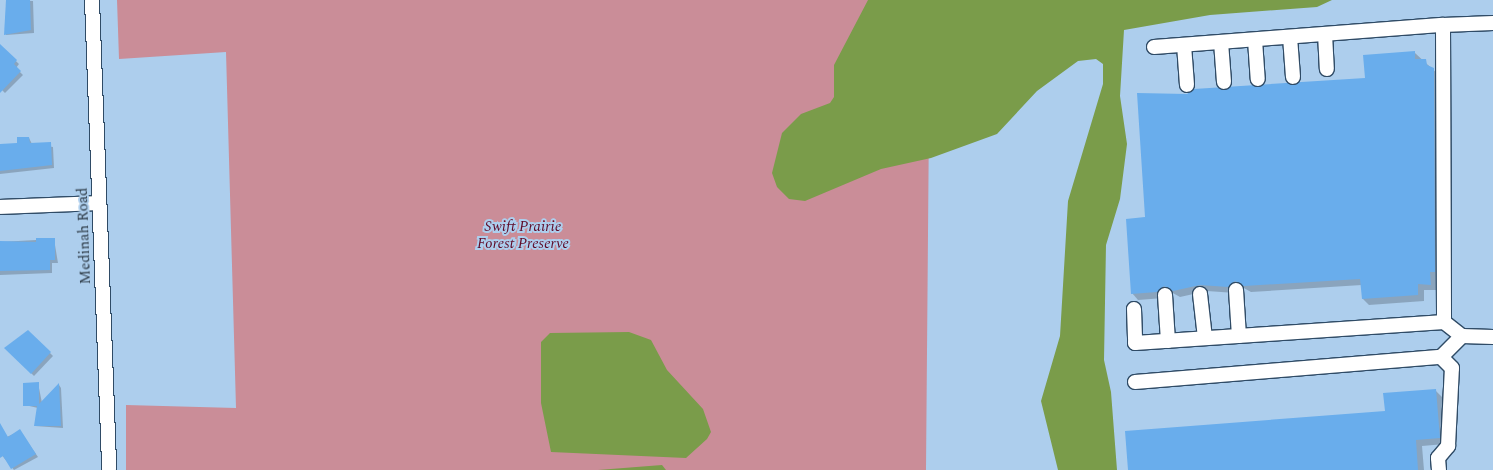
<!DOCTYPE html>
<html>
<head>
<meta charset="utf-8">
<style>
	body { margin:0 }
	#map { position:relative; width:1493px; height:470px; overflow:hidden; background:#adceed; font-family:Spectral,serif }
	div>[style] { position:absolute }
	.green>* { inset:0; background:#ca8d98 }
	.water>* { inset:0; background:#7a9c4a }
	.shadow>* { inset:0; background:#0003 }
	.building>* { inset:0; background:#69adec }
	.roads { filter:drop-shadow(1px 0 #2f4b66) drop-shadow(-1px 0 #2f4b66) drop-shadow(0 1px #2f4b66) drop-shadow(0 -1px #2f4b66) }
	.minor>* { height:14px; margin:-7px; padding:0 7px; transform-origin:7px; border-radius:7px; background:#fff }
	span { translate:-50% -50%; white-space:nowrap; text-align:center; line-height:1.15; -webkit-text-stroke:4px #adceed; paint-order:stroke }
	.park-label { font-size:15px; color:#5f0a27; font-style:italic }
	.street-label { font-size:15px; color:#2c3945 }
</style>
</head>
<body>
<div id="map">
	<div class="green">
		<div style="clip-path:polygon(117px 0,930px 0,926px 470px,126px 470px,126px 405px,236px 408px,226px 52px,119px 59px)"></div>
	</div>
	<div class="water">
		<div style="clip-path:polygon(868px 0,1332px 0,1317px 7px,1210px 15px,1124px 30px,1120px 96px,1127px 144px,1120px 199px,1106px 245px,1104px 360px,1111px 392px,1117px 470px,1058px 470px,1041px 401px,1060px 336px,1068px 201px,1103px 84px,1103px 64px,1096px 59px,1078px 61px,1037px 91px,997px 134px,931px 158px,881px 169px,805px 201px,789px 199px,777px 187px,772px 173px,782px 133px,801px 114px,830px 103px,834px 97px,834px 65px)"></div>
		<div style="clip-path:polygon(629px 332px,651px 340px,667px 370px,703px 409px,711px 432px,707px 439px,686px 458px,551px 452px,541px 403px,541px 342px,550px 333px)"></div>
		<div style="clip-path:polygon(662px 465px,666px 470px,598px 470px)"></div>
	</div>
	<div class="shadow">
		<div style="clip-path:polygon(7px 0,33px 1px,34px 33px,6px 35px)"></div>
		<div style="clip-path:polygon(1px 47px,19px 64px,16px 68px,23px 75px,5px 93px,0 88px)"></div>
		<div style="clip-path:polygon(1415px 53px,1440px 76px,1441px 278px,1436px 278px,1437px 290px,1424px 290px,1424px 301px,1369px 305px,1363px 299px,1362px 285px,1251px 292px,1242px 287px,1235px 293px,1207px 291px,1180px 297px,1171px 292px,1164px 298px,1138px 300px,1132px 293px,1146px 219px,1188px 95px,1366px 79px)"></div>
		<div style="clip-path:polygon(29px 138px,32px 144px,53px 147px,54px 168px,0 174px,0 145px,19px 145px)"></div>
		<div style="clip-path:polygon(54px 239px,58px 263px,52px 263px,52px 273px,0 275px,0 242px)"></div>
		<div style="clip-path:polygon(28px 331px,53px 356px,34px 376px,6px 348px)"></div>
		<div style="clip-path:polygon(38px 383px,42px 403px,59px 385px,61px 388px,63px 428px,35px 426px,38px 408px,25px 405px)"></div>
		<div style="clip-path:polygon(1435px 390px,1442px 397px,1445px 444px,1422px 446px,1424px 470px,1130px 470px,1386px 412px)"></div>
		<div style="clip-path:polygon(20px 431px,38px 457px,14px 470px,0 453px,0 440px)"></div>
	</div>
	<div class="building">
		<div style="clip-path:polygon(6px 0,30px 0,31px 30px,4px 35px)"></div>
		<div style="clip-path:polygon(0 44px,17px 60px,14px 64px,21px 71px,0 93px)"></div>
		<div style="clip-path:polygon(1415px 51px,1415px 59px,1426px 59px,1427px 65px,1434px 68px,1435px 272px,1430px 272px,1431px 285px,1418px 284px,1418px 295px,1362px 299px,1360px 279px,1244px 286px,1235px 281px,1228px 287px,1200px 285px,1173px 291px,1164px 286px,1157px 292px,1131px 294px,1126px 219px,1145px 217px,1137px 93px,1187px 94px,1194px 89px,1365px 78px,1363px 55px)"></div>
		<div style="clip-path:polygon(17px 137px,29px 137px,30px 143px,51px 142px,52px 165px,0 171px,0 144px,17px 143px)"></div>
		<div style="clip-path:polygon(36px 238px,55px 238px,55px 260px,50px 260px,50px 270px,0 271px,0 241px,36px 242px)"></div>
		<div style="clip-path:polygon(28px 330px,51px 352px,31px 374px,4px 348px)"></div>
		<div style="clip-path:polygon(39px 382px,39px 404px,59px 383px,61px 426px,34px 426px,37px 406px,23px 406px,23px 383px)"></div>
		<div style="clip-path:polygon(1436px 389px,1440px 438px,1416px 440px,1418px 470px,1128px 470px,1125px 431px,1385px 411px,1383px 393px)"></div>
		<div style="clip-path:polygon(0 423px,8px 437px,20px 429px,36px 454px,11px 469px,3px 456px,0 458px)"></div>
	</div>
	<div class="roads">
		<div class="minor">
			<div style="left:92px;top:0;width:470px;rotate:87.9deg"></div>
			<div style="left:1443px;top:25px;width:50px;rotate:-2.3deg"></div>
			<div style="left:1325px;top:34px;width:35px;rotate:87deg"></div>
			<div style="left:1290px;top:37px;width:40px;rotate:85.7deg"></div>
			<div style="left:1255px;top:40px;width:39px;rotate:86deg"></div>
			<div style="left:1221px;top:42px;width:40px;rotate:85.7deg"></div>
			<div style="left:1184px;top:45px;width:40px;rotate:85.7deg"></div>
			<div style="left:1154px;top:47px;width:290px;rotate:-4.4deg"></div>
			<div style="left:1443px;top:25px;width:297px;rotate:89.8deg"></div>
			<div style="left:0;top:207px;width:99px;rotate:-2.3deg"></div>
			<div style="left:1236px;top:290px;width:46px;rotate:86.3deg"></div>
			<div style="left:1200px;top:294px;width:44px;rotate:83.5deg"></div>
			<div style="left:1165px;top:295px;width:46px;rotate:86.3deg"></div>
			<div style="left:1134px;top:309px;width:34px;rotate:88deg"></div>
			<div style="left:1135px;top:343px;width:310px;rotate:-3.9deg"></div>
			<div style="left:1444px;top:322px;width:23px;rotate:38deg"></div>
			<div style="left:1462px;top:336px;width:31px;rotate:2deg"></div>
			<div style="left:1135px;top:382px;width:307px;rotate:-4.7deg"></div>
			<div style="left:1441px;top:357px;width:30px;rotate:-45deg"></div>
			<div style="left:1439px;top:470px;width:12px;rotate:-95deg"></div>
			<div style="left:1438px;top:458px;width:16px;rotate:-50deg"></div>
			<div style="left:1448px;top:446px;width:78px;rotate:-87.1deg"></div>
			<div style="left:1452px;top:368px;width:16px;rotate:-135deg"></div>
		</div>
	</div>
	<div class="park-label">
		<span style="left:523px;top:235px">Swift Prairie<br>Forest Preserve</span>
	</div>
	<div class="street-label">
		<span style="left:84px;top:236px;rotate:-92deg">Medinah Road</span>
	</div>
</div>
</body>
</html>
